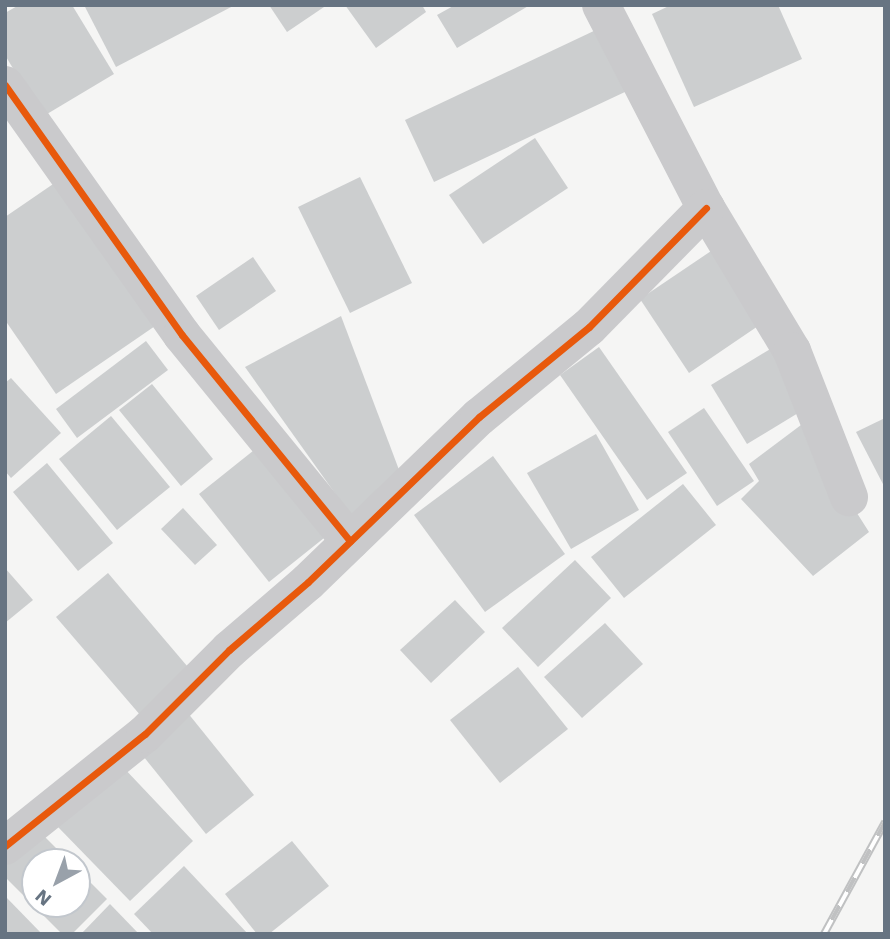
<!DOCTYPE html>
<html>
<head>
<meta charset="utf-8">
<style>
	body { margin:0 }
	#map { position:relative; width:890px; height:939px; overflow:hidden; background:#f5f5f4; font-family:"Work Sans",sans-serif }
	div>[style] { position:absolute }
	.building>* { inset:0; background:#cccecf }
	.minor>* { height:38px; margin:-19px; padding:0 19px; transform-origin:19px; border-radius:19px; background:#cacacc }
	.rail>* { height:8px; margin-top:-4px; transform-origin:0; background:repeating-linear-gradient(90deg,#fff 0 16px,#c0c1c2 0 32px); box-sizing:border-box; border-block:2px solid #c0c1c2 }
	.cycleway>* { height:7px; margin:-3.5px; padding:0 3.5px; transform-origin:3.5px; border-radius:3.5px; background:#e8590c }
	span { translate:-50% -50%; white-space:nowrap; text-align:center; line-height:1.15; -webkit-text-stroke:7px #fff; paint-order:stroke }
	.frame { position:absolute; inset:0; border:7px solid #677482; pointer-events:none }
	.north { position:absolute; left:21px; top:848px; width:70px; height:70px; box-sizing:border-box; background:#fff; border:2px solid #c2c7cd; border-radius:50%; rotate:221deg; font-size:19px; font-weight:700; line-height:28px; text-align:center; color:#677482 }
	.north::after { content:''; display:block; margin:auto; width:24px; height:32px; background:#99a1aa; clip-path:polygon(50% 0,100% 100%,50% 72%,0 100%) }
</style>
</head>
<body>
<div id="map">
	<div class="building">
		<div style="clip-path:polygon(19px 5px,72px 5px,114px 74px,42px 117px,5px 55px,5px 13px)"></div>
		<div style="clip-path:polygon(84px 5px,235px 5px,116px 67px)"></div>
		<div style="clip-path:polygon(269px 5px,327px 5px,287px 32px)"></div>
		<div style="clip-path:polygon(345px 5px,422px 5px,426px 12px,376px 48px)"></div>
		<div style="clip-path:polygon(455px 5px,530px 5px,457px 48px,437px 15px)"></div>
		<div style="clip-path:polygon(671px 5px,778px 5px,802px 59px,694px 107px,652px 14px)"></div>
		<div style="clip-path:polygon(598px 29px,627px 91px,434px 182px,405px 120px)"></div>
		<div style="clip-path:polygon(535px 138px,568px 188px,483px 244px,449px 195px)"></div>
		<div style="clip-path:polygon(360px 177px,412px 283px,350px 313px,298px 207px)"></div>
		<div style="clip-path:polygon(59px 180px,158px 324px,56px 394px,5px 320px,5px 217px)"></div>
		<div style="clip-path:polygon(717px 247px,767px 320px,689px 373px,640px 299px)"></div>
		<div style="clip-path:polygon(253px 257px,276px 291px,219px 330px,196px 296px)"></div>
		<div style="clip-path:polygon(341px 316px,404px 483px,354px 520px,245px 367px)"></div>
		<div style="clip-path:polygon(146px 341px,168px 370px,77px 438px,56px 409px)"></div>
		<div style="clip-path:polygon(599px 347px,687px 473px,647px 500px,560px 375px)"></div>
		<div style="clip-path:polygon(772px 348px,808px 407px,747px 444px,711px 385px)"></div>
		<div style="clip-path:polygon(11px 378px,61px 433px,11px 478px,5px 471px,5px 383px)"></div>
		<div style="clip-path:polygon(152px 384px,213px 459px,181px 486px,119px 410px)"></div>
		<div style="clip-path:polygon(704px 408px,754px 481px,717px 506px,668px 432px)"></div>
		<div style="clip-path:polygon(111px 416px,170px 487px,117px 530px,59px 459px)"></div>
		<div style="clip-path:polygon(885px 418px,885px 488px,856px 432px)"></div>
		<div style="clip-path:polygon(801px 425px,869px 532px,813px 576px,741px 499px,759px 481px,749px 464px)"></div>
		<div style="clip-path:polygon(596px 434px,639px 510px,571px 549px,527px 473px)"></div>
		<div style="clip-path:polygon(259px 446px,329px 534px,269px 582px,199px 494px)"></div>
		<div style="clip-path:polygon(493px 456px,565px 554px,485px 612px,414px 515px)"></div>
		<div style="clip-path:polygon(47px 463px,113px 543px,78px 571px,13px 492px)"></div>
		<div style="clip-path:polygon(683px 484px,716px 525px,624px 598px,591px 557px)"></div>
		<div style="clip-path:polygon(183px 508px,217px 545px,195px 565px,161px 529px)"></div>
		<div style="clip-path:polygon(575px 560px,611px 598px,538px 667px,502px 628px)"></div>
		<div style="clip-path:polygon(5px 568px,33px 600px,5px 623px)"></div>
		<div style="clip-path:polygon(108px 573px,193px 673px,141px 716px,56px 617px)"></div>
		<div style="clip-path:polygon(455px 600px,485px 632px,431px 683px,400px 650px)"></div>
		<div style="clip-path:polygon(605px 623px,643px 664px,582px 718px,544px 677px)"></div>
		<div style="clip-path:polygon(518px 667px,568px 729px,500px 783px,450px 720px)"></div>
		<div style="clip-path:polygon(183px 707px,254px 795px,206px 834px,135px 746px)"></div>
		<div style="clip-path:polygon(122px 766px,193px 841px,130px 901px,58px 827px)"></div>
		<div style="clip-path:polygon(35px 827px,70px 862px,35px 862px,35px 904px,77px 904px,77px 869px,107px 899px,72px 934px,62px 934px,5px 877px,5px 858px)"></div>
		<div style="clip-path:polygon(292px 841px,329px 886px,269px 934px,257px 934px,225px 894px)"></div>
		<div style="clip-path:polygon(184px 866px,248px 934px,153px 934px,134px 914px)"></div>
		<div style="clip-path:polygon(5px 896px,42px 934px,5px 934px)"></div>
		<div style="clip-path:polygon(110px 904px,139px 934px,81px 934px)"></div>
	</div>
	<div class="minor">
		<div style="left:601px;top:5px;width:229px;rotate:62.7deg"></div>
		<div style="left:706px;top:208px;width:167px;rotate:59deg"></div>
		<div style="left:792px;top:351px;width:157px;rotate:68.7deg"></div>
		<div style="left:5px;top:85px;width:306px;rotate:54.7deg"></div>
		<div style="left:182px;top:335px;width:266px;rotate:50.8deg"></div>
		<div style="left:5px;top:846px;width:179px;rotate:-38.7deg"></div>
		<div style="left:145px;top:734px;width:119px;rotate:-45deg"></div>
		<div style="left:229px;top:650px;width:104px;rotate:-40.7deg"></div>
		<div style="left:308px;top:582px;width:238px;rotate:-44deg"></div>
		<div style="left:479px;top:417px;width:142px;rotate:-39.3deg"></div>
		<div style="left:589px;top:327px;width:167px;rotate:-45.5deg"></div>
	</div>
	<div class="rail">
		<div style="left:824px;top:934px;width:128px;rotate:-61.4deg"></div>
	</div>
	<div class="cycleway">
		<div style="left:5px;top:85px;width:306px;rotate:54.7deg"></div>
		<div style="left:182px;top:335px;width:266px;rotate:50.8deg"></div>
		<div style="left:5px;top:846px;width:179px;rotate:-38.7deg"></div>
		<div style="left:145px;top:734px;width:119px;rotate:-45deg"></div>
		<div style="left:229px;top:650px;width:104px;rotate:-40.7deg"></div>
		<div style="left:308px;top:582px;width:238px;rotate:-44deg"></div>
		<div style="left:479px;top:417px;width:142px;rotate:-39.3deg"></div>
		<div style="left:589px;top:327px;width:167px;rotate:-45.5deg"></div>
	</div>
	<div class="frame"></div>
	<div class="north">N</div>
</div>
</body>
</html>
